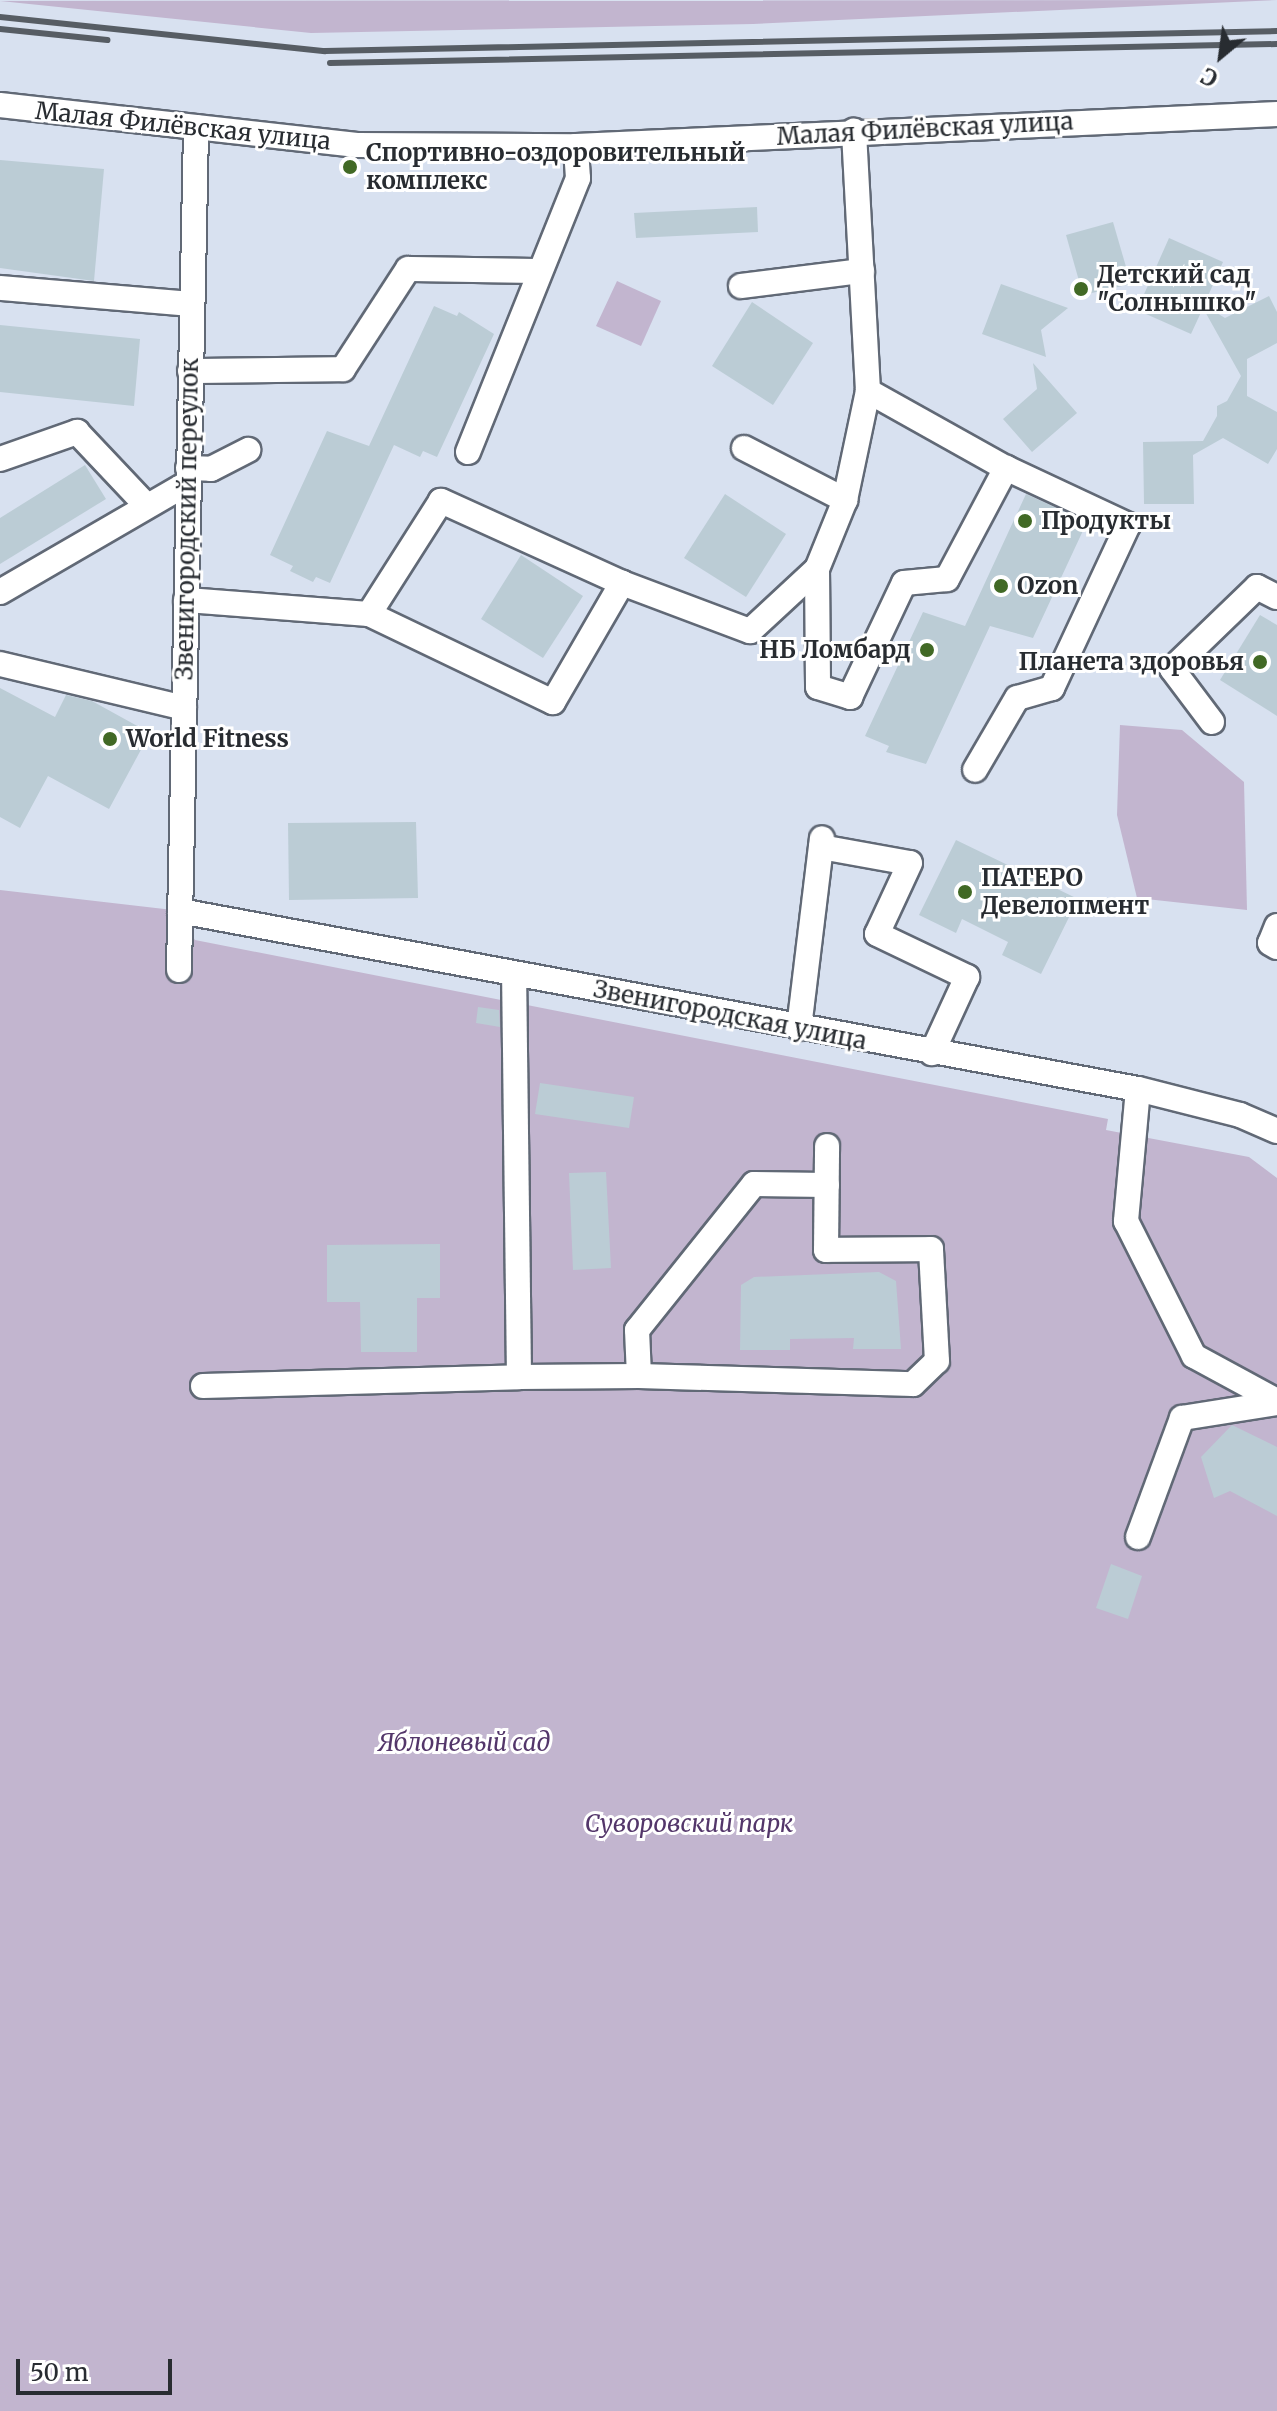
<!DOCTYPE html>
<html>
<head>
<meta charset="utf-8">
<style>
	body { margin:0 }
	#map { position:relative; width:1277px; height:2411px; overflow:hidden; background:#d8e1f0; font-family:Merriweather,serif }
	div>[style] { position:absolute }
	.green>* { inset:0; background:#c2b5cf }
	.building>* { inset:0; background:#bbccd5 }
	.roads { filter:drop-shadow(2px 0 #616976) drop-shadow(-2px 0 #616976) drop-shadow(0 2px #616976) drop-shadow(0 -2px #616976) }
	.minor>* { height:24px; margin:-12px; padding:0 12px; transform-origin:12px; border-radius:12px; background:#fff }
	.rail>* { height:6px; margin:-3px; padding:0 3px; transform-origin:3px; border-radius:3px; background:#575d64 }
	.dots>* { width:22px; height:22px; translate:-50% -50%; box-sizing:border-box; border:4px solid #fff; border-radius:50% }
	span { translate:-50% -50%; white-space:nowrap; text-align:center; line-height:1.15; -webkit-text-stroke:6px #fff; paint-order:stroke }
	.street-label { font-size:24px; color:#282c31 }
	.poi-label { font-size:24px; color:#282c31; font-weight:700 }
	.left { translate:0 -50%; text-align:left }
	.right { translate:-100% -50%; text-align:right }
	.park-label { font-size:24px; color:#53366a; font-style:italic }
	.north { position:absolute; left:1181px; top:16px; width:80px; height:80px; -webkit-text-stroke:6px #fff; paint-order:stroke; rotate:209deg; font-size:22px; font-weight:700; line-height:32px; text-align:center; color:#282c31 }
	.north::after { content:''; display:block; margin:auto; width:28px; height:36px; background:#282c31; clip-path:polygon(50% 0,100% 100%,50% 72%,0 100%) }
	.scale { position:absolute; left:16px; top:2359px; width:156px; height:36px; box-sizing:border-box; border:4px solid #282c31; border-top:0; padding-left:10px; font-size:24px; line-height:28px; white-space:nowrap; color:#282c31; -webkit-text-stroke:6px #fff; paint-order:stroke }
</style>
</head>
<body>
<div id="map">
	<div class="green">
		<div style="clip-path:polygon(1277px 0,753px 24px,311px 33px,0 1px)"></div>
		<div style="clip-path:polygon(617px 281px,661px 301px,641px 346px,596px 326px)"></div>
		<div style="clip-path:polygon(1120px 725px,1182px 730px,1244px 782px,1247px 910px,1137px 898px,1117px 815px)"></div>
		<div style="clip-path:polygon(0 890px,173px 910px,195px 940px,1108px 1119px,1106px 1130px,1249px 1157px,1277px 1178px,1277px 2411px,0 2411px)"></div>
	</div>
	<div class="building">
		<div style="clip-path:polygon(0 160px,104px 169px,94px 281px,0 268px)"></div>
		<div style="clip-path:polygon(757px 207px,758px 232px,636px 238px,634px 213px)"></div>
		<div style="clip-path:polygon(1113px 222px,1131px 284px,1083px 295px,1066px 235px)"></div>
		<div style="clip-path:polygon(1169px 238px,1223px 262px,1204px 305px,1225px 318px,1269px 296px,1277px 312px,1277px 343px,1247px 359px,1247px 396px,1277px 412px,1277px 449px,1268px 464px,1223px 438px,1193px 455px,1194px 504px,1144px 504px,1143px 442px,1203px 441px,1217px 416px,1217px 406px,1227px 401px,1241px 376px,1203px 308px,1191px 334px,1137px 310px)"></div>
		<div style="clip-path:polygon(1001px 284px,1068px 308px,1041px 330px,1046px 357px,982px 334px)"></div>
		<div style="clip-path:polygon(752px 302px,813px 343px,773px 405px,712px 366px)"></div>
		<div style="clip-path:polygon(434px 306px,457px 316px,459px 312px,494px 334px,437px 457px,423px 451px,420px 457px,394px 445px,330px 583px,316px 577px,313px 582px,290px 571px,293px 566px,270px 555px,327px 431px,369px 446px)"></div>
		<div style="clip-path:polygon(0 325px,140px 339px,134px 406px,0 392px)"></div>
		<div style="clip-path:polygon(1033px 363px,1077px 413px,1032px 452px,1003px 419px,1037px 389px)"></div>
		<div style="clip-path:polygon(85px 465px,106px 499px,0 564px,0 518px)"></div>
		<div style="clip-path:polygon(725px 494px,786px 534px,746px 597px,684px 558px)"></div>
		<div style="clip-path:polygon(1026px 494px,1087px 522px,1033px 638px,990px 626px,926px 764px,886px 752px,889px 746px,865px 736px,923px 612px,965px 626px)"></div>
		<div style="clip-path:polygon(521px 555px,583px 596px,543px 658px,481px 619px)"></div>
		<div style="clip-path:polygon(1260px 615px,1277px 625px,1277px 716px,1220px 680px)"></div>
		<div style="clip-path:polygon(0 688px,55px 717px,66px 695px,92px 701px,150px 733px,109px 809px,48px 776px,20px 828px,0 817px)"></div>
		<div style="clip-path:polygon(416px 822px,418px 898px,289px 900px,288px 823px)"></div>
		<div style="clip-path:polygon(956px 840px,1078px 899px,1041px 974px,1002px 955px,1008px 942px,962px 919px,956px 933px,919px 915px)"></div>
		<div style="clip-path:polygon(478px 1007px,499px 1010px,500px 1027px,476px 1023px)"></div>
		<div style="clip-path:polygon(540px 1083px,634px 1097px,629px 1128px,535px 1114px)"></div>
		<div style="clip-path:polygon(606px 1172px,611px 1268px,573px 1270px,569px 1173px)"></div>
		<div style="clip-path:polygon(440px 1244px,440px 1298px,417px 1298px,417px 1352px,361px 1352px,360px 1302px,327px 1302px,327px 1245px)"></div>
		<div style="clip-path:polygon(879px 1272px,896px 1281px,901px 1349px,853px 1349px,854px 1338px,790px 1339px,790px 1350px,740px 1350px,741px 1285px,754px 1277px)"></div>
		<div style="clip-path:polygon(1232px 1425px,1277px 1447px,1277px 1516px,1230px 1491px,1214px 1498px,1201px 1457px)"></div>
		<div style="clip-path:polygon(1111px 1564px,1142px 1576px,1128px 1619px,1096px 1608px)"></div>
	</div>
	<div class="roads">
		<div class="minor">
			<div style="left:0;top:105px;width:359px;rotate:6.4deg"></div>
			<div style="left:357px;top:145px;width:219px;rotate:0.3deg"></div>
			<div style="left:576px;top:146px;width:702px;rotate:-2.61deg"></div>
			<div style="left:741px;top:286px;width:122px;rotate:-7.1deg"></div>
			<div style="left:0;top:288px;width:192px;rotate:4.8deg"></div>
			<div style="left:190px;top:371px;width:153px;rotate:-0.7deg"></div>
			<div style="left:343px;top:369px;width:119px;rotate:-57deg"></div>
			<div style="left:408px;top:269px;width:131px;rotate:0.9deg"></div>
			<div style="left:868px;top:391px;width:158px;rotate:29.2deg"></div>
			<div style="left:1006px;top:468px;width:135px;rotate:25deg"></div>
			<div style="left:1128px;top:525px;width:180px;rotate:115deg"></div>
			<div style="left:1052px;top:688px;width:36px;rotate:164deg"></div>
			<div style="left:1017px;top:698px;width:83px;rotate:120.3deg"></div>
			<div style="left:744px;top:448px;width:114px;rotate:27.2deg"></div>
			<div style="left:468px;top:452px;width:295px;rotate:-68.1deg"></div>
			<div style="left:578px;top:178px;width:32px;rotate:-94deg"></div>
			<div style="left:0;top:459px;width:82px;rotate:-19.3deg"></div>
			<div style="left:77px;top:432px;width:100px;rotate:46.6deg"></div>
			<div style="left:188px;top:468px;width:23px;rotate:2deg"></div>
			<div style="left:211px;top:469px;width:42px;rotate:-27.2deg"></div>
			<div style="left:817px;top:569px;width:118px;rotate:89.5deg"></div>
			<div style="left:818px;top:687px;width:34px;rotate:17deg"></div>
			<div style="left:850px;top:697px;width:126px;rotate:-64.7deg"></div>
			<div style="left:904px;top:583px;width:43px;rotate:-5.3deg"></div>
			<div style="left:947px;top:579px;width:126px;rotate:-62deg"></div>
			<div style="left:622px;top:583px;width:137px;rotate:20.6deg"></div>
			<div style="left:750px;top:631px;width:91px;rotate:-42.8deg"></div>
			<div style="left:817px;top:569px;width:74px;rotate:-67.9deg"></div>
			<div style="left:845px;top:500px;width:111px;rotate:-78.1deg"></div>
			<div style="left:868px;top:391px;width:261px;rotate:-93.1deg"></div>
			<div style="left:0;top:592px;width:217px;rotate:-30.1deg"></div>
			<div style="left:186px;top:600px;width:184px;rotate:4.4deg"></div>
			<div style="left:369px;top:614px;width:204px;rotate:25.6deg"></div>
			<div style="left:553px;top:702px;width:138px;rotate:-59.9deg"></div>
			<div style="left:622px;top:583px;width:199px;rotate:-155.6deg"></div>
			<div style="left:441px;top:501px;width:134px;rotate:122.5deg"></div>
			<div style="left:0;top:664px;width:189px;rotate:13.4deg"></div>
			<div style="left:1212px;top:722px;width:66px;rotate:-127deg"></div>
			<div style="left:1172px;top:669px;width:118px;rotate:-44deg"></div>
			<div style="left:1257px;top:587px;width:22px;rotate:27deg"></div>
			<div style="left:821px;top:847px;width:90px;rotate:10.2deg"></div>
			<div style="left:910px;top:863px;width:78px;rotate:114.9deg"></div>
			<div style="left:877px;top:934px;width:100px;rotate:25.5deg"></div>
			<div style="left:967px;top:977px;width:84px;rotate:114.7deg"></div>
			<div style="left:180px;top:911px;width:974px;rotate:10.53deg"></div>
			<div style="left:1138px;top:1089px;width:105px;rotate:14.3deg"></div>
			<div style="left:1240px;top:1115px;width:40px;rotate:23.4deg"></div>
			<div style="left:1277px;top:926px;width:18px;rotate:112deg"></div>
			<div style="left:1270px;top:943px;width:8px;rotate:30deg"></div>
			<div style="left:179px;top:970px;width:843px;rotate:-88.84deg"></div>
			<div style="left:799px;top:1028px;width:191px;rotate:-83.1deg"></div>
			<div style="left:1138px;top:1089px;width:133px;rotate:95.2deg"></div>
			<div style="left:1126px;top:1221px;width:151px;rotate:63.3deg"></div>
			<div style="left:1194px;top:1356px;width:94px;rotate:28.5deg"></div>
			<div style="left:827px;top:1185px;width:73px;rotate:-179.2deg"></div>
			<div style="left:754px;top:1184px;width:187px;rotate:128.7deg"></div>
			<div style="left:637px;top:1330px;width:46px;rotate:87.5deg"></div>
			<div style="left:639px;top:1376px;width:274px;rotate:1.7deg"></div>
			<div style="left:913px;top:1384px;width:33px;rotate:-44deg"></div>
			<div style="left:937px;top:1361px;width:112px;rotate:-93.1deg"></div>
			<div style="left:931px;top:1249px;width:105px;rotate:179.5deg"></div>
			<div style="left:826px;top:1250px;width:104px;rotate:-89.4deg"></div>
			<div style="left:519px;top:1377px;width:120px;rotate:-0.5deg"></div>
			<div style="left:203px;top:1386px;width:316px;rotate:-1.6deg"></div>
			<div style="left:519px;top:1377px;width:403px;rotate:-90.7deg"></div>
			<div style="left:1138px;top:1537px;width:127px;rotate:-69.7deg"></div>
			<div style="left:1182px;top:1418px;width:96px;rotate:-9deg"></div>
		</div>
	</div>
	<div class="rail">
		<div style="left:0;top:17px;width:327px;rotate:6deg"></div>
		<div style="left:325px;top:51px;width:952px;rotate:-1.2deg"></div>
		<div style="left:0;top:29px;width:108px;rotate:5.9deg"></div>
		<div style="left:330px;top:63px;width:947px;rotate:-1.15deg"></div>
	</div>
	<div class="dots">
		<div style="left:350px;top:167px;background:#416925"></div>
		<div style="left:1081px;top:289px;background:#416925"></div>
		<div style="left:1025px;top:521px;background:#416925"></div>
		<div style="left:1001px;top:586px;background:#416925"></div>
		<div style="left:927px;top:650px;background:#416925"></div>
		<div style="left:1260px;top:662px;background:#416925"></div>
		<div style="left:110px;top:739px;background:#416925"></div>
		<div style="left:965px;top:892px;background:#416925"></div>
	</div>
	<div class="street-label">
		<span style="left:183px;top:126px;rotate:6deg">Малая Филёвская улица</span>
		<span style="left:925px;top:129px;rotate:-3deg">Малая Филёвская улица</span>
		<span style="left:187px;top:519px;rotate:-89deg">Звенигородский переулок</span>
		<span style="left:730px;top:1015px;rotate:11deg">Звенигородская улица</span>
	</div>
	<div class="poi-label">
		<span class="left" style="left:366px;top:167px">Спортивно-оздоровительный<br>комплекс</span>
		<span class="left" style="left:1097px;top:289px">Детский сад<br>"Солнышко"</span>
		<span class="left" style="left:1041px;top:521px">Продукты</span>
		<span class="left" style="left:1017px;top:586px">Ozon</span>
		<span class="right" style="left:911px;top:650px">НБ Ломбард</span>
		<span class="right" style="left:1244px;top:662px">Планета здоровья</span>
		<span class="left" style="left:126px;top:739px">World Fitness</span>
		<span class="left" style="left:981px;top:892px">ПАТЕРО<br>Девелопмент</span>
	</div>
	<div class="park-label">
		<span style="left:464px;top:1743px">Яблоневый сад</span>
		<span style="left:689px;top:1824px">Суворовский парк</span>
	</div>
	<div class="north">С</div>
	<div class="scale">50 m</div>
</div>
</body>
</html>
